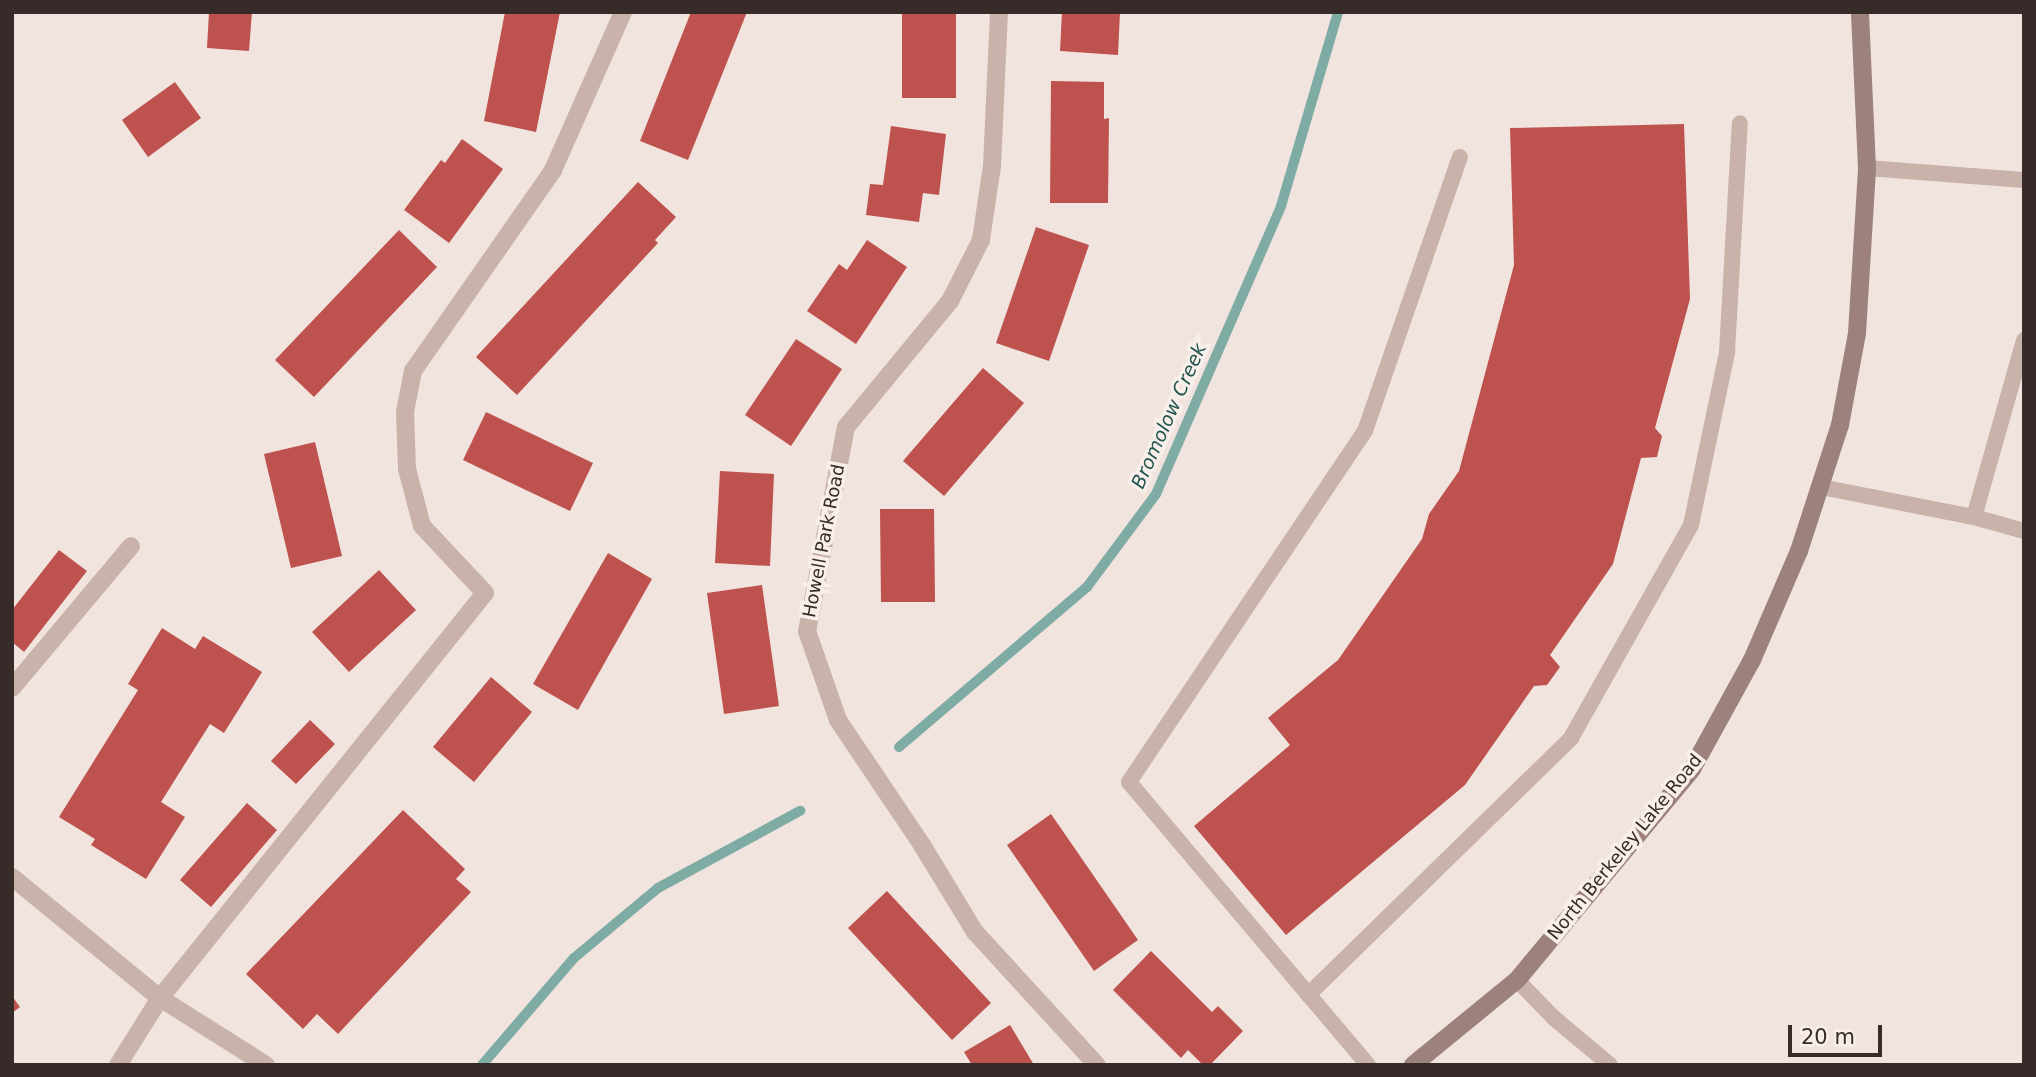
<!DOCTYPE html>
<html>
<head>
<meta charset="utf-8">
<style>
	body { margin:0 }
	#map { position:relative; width:2036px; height:1077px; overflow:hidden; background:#f1e4de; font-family:"DejaVu Sans",sans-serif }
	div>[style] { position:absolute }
	.stream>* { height:10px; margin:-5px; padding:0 5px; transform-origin:5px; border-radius:5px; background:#7eaca5 }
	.building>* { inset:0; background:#be524e }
	.lane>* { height:16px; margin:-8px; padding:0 8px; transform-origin:8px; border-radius:8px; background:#c8b2aa }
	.street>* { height:18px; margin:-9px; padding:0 9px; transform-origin:9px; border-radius:9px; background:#c8b2aa }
	.secondary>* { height:18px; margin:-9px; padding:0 9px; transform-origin:9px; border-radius:9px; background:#9c817c }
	span { translate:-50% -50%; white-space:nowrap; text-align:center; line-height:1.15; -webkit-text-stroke:7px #f9efea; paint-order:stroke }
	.street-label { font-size:18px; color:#362b29 }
	.water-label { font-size:19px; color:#21554e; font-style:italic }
	.frame { position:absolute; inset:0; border:14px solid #362b29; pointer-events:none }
	.scale { position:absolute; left:1788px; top:1025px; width:94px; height:32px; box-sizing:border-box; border:4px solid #362b29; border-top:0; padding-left:9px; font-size:21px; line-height:24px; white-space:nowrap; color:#362b29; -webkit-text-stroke:5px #f9efea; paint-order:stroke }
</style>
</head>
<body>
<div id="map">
	<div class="stream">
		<div style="left:899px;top:747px;width:247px;rotate:-40.4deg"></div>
		<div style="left:1087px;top:587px;width:116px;rotate:-53.4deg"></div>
		<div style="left:1156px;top:494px;width:314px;rotate:-66.5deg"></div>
		<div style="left:1281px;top:206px;width:202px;rotate:-73.6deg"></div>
		<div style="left:482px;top:1065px;width:141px;rotate:-49.3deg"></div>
		<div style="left:574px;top:958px;width:109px;rotate:-39.8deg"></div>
		<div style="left:658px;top:888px;width:162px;rotate:-28.5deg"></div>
	</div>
	<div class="building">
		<div style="clip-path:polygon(209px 12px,252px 12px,249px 51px,207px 48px)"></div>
		<div style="clip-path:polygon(505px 12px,560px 12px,536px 132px,484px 121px)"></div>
		<div style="clip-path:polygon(691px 12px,747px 12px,688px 160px,640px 141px)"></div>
		<div style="clip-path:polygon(902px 12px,956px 12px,956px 98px,902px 98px)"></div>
		<div style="clip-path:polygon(1062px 12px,1120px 12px,1118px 55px,1060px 51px)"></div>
		<div style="clip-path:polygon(1051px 81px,1104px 82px,1104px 119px,1109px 118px,1108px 203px,1050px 203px)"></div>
		<div style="clip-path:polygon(175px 82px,201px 118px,148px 157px,122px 120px)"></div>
		<div style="clip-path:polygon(1684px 124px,1690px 299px,1655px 428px,1662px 436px,1657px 457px,1641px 458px,1613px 564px,1550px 655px,1560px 667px,1547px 685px,1534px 686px,1465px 785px,1286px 935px,1194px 826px,1290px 745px,1268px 718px,1338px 660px,1422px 539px,1429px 514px,1459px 471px,1514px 265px,1510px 128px)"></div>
		<div style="clip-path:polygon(891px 126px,946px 134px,939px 195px,923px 193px,919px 222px,866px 215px,870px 184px,883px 185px)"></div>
		<div style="clip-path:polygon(462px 139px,503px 169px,449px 243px,404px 210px,441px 160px,445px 163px)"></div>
		<div style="clip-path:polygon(638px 182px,676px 217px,655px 240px,658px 243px,517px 395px,476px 357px)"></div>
		<div style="clip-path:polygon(1036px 227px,1089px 245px,1049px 361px,996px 343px)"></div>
		<div style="clip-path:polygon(399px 230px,437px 267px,314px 397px,275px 360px)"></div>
		<div style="clip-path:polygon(867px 240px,907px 267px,856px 344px,807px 311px,839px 264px,847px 270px)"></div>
		<div style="clip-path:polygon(796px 339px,842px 369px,791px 446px,745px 415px)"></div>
		<div style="clip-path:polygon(983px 368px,1024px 403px,944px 496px,903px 461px)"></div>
		<div style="clip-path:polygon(486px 412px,593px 463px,570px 511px,463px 460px)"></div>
		<div style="clip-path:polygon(315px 442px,342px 556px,291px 568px,264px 454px)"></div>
		<div style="clip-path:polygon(720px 471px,774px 474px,770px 566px,715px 563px)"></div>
		<div style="clip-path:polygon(880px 509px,934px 509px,935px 602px,881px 602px)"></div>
		<div style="clip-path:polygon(59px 550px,87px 571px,24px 652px,12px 642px,12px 610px)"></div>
		<div style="clip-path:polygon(608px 553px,652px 579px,578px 710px,533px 684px)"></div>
		<div style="clip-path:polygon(379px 570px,416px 610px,349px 672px,312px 632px)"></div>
		<div style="clip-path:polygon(762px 585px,779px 706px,724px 714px,707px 593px)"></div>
		<div style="clip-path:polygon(162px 628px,195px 649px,203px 636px,262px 672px,224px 733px,210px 724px,161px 802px,185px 817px,146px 879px,91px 845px,95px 839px,59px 817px,138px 690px,128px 684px)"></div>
		<div style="clip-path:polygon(491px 677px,532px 712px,474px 782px,433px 747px)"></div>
		<div style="clip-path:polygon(310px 720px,335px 744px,296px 784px,271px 761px)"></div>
		<div style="clip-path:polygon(247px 803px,277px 830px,211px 907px,180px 880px)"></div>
		<div style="clip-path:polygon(403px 810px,465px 869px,456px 879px,471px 892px,338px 1034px,317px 1014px,303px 1029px,246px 974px)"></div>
		<div style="clip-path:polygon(1051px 814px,1138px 940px,1094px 971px,1007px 845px)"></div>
		<div style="clip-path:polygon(887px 891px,991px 1003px,952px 1040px,848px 928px)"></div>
		<div style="clip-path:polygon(1151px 951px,1212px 1012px,1218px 1006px,1243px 1031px,1210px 1065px,1203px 1065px,1188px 1050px,1181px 1058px,1113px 990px)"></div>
		<div style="clip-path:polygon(12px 996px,20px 1007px,12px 1013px)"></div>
		<div style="clip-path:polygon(1010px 1025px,1034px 1065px,972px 1065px,964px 1052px)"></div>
	</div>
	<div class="lane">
		<div style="left:1867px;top:168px;width:157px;rotate:4.4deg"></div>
		<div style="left:1821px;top:487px;width:156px;rotate:11.1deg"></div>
		<div style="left:1974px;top:517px;width:184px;rotate:-74.2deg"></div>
		<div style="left:1974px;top:517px;width:52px;rotate:15.6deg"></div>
		<div style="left:1517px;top:980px;width:53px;rotate:45.8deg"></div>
		<div style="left:1554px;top:1018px;width:73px;rotate:40deg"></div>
		<div style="left:1308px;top:995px;width:368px;rotate:-44.3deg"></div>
		<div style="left:1571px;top:738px;width:244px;rotate:-60.6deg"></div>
		<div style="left:1691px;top:525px;width:177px;rotate:-78.2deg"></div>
		<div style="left:1727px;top:352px;width:229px;rotate:-86.8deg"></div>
		<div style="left:1368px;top:1065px;width:370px;rotate:-130.2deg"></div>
		<div style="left:1129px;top:782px;width:423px;rotate:-56.1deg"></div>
		<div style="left:1365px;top:431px;width:290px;rotate:-70.9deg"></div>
	</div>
	<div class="street">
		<div style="left:999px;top:12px;width:154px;rotate:92.6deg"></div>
		<div style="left:992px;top:166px;width:75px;rotate:98.5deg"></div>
		<div style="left:981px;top:240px;width:68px;rotate:116.9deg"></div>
		<div style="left:950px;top:301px;width:163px;rotate:129.5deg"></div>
		<div style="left:846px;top:427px;width:208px;rotate:100.8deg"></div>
		<div style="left:807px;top:631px;width:94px;rotate:70.8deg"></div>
		<div style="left:838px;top:720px;width:151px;rotate:56.1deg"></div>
		<div style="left:922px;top:845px;width:102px;rotate:58.7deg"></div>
		<div style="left:975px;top:932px;width:180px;rotate:47.5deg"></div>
		<div style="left:12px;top:688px;width:185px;rotate:-50deg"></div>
		<div style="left:12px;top:877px;width:191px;rotate:39.3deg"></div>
		<div style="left:160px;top:998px;width:125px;rotate:32.3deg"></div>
		<div style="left:118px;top:1065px;width:79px;rotate:-57.9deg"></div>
		<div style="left:160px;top:998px;width:519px;rotate:-51.25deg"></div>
		<div style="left:485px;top:593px;width:92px;rotate:-133.2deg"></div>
		<div style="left:422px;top:526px;width:59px;rotate:-104.7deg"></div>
		<div style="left:407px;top:469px;width:57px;rotate:-92deg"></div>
		<div style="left:405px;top:412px;width:42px;rotate:-79deg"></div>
		<div style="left:413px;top:371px;width:245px;rotate:-55.1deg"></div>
		<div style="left:553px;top:170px;width:173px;rotate:-66.1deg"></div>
	</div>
	<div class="secondary">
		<div style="left:1413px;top:1065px;width:134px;rotate:-39.3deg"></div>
		<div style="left:1517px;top:980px;width:274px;rotate:-50.3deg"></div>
		<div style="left:1692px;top:769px;width:124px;rotate:-61.2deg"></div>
		<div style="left:1752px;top:660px;width:119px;rotate:-66.7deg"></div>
		<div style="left:1799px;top:551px;width:133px;rotate:-72deg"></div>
		<div style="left:1840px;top:425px;width:94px;rotate:-79.5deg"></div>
		<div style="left:1857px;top:333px;width:165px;rotate:-86.5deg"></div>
		<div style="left:1867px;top:168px;width:156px;rotate:-92.6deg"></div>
	</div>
	<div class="street-label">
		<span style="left:824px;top:541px;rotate:-79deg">Howell Park Road</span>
		<span style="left:1625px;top:847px;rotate:-51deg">North Berkeley Lake Road</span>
	</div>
	<div class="water-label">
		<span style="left:1169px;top:416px;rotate:-66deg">Bromolow Creek</span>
	</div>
	<div class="frame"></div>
	<div class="scale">20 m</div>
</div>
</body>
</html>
